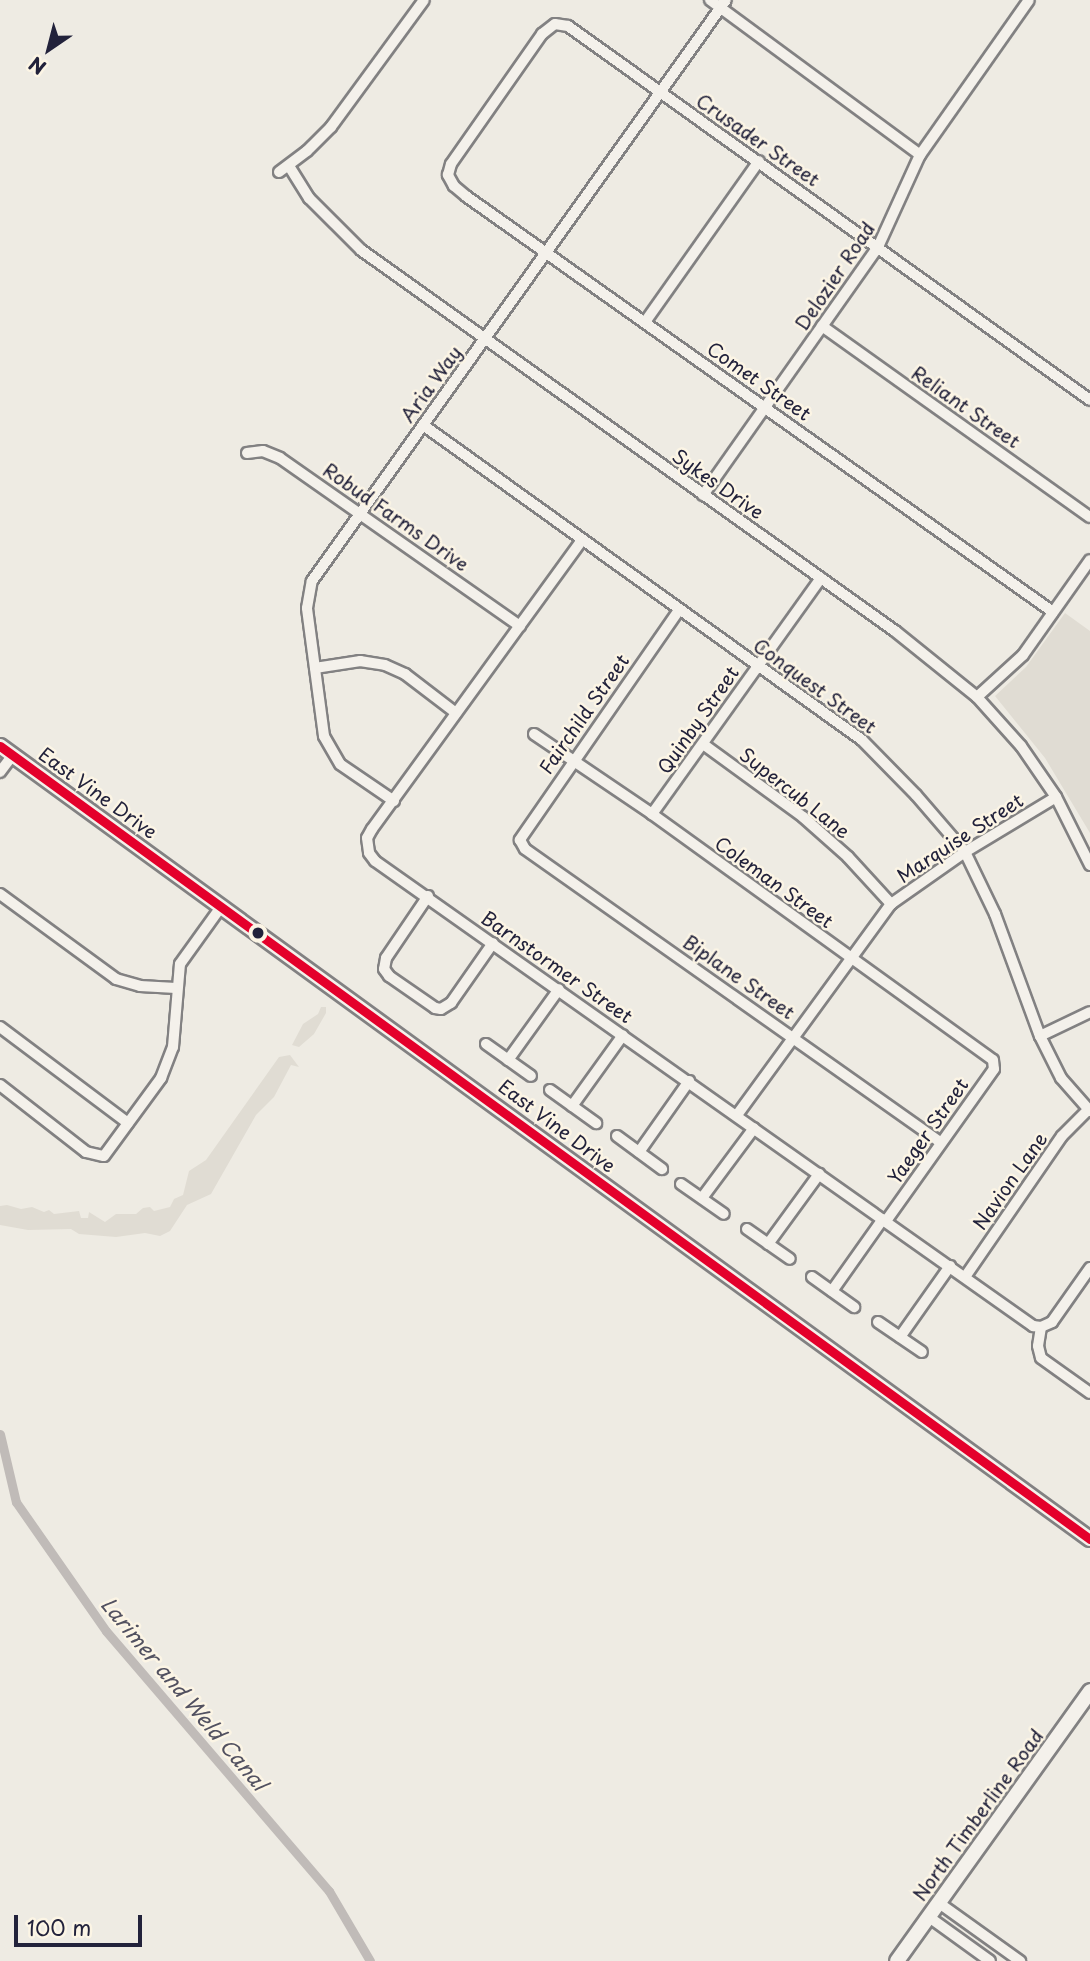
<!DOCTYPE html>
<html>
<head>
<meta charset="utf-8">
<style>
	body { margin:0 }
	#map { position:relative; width:1090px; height:1961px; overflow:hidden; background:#eeebe3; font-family:"Playpen Sans",sans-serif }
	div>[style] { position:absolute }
	.green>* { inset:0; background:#e0dcd3 }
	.canal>* { height:9px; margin:-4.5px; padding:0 4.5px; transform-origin:4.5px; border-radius:4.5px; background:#c0bbb8 }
	.roads { filter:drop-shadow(2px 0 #828182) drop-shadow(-2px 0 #828182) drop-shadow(0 2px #828182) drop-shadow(0 -2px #828182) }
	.street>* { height:10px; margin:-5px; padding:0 5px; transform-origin:5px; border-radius:5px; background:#f4f1eb }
	.secondary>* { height:14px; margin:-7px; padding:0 7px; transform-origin:7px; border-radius:7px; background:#f4f1eb }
	.bus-1>* { height:9px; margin:-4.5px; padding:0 4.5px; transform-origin:4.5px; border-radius:4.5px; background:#e4002b }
	.dots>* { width:19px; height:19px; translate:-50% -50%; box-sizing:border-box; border:4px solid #fcf5e5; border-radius:50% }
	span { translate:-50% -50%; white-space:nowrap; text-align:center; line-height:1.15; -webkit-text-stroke:5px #fcf5e5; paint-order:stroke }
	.street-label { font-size:19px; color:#22223b }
	.water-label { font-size:21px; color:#525160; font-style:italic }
	.north { position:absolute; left:14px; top:14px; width:70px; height:70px; -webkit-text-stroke:5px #fcf5e5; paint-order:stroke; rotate:215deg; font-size:19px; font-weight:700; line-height:28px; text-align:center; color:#22223b }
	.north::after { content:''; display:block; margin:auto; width:24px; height:32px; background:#22223b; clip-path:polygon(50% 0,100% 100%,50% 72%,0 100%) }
	.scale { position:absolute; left:14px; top:1915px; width:128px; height:32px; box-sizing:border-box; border:4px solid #22223b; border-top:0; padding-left:9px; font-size:21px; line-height:24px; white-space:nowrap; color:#22223b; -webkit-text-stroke:5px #fcf5e5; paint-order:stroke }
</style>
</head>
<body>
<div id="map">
	<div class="green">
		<div style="clip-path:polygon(1065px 613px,1090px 631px,1090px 833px,1045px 758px,995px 696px,1026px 667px)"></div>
		<div style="clip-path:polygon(321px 1007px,326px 1007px,326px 1013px,314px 1034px,299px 1047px,292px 1045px,303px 1024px,318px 1014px)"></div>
		<div style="clip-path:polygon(290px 1055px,299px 1067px,291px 1065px,274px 1097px,256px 1115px,211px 1194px,187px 1205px,170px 1231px,160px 1236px,145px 1233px,116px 1237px,79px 1234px,71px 1229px,28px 1230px,0 1225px,0 1206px,7px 1205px,21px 1209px,32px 1207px,44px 1212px,49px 1210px,54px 1214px,79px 1211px,81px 1218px,88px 1218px,89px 1212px,105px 1222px,116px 1214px,136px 1214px,143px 1208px,150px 1207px,154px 1211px,170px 1207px,174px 1199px,183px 1195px,189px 1171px,206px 1160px,279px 1057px)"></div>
	</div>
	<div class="canal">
		<div style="left:0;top:1434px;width:70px;rotate:76.8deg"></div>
		<div style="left:16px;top:1502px;width:157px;rotate:55.1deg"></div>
		<div style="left:106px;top:1631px;width:343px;rotate:49.4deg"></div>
		<div style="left:329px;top:1891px;width:81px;rotate:59.6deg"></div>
	</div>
	<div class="roads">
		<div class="street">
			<div style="left:710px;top:0;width:261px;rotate:36.4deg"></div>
			<div style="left:289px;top:166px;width:38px;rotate:58deg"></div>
			<div style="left:309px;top:198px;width:74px;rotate:45deg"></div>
			<div style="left:361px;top:250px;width:656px;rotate:35.51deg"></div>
			<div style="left:895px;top:631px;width:105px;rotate:38.8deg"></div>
			<div style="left:977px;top:697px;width:66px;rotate:48.1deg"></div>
			<div style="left:1021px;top:746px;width:62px;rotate:55.5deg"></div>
			<div style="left:1056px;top:797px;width:76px;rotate:63.4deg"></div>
			<div style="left:279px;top:172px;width:35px;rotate:-37deg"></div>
			<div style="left:307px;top:151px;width:34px;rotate:-45deg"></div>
			<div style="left:331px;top:127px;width:157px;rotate:-53.8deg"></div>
			<div style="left:645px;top:322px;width:197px;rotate:-54.7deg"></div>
			<div style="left:822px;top:326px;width:329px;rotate:35.5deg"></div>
			<div style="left:423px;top:425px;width:540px;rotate:35.66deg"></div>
			<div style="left:862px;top:740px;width:77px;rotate:45.5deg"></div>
			<div style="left:916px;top:795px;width:75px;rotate:49.3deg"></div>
			<div style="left:965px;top:852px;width:69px;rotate:64.2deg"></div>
			<div style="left:995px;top:914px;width:130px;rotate:69.8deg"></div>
			<div style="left:1040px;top:1036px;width:47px;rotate:63.4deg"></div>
			<div style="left:1061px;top:1078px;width:44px;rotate:48.7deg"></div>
			<div style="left:247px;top:453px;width:16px;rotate:-7deg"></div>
			<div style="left:263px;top:451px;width:18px;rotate:22deg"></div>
			<div style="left:280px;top:458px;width:293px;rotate:35deg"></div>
			<div style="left:703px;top:495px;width:304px;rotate:-54.8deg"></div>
			<div style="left:878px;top:247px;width:101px;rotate:-65.5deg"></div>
			<div style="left:920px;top:155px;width:189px;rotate:-54.9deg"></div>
			<div style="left:582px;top:540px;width:357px;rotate:126deg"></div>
			<div style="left:372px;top:829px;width:10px;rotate:119deg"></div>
			<div style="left:367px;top:838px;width:15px;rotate:82deg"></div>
			<div style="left:369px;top:853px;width:10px;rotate:53deg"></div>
			<div style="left:375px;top:861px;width:806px;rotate:35.25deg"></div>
			<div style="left:1033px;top:1326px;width:8px;rotate:7deg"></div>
			<div style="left:679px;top:610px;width:280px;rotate:124.7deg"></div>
			<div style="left:520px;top:840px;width:10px;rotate:61deg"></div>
			<div style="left:525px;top:849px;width:508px;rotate:35.22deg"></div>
			<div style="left:1053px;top:612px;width:719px;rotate:-144.68deg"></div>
			<div style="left:466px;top:196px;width:16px;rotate:-140deg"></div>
			<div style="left:454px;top:186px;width:13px;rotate:-119deg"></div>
			<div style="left:448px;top:175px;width:11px;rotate:-75deg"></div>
			<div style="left:451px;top:164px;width:159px;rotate:-55deg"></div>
			<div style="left:542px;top:34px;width:16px;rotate:-38deg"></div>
			<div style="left:555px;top:24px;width:13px;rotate:9deg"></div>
			<div style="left:568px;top:26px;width:642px;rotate:35.62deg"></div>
			<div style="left:315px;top:668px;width:46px;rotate:-8.8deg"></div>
			<div style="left:360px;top:661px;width:25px;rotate:9deg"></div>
			<div style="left:385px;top:665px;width:22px;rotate:24deg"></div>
			<div style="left:405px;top:674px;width:64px;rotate:37.4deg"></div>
			<div style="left:977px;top:697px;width:62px;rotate:-42.4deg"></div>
			<div style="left:1023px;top:655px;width:116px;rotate:-54.8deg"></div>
			<div style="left:534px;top:734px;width:143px;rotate:34.1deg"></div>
			<div style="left:652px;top:814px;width:420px;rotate:35.8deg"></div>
			<div style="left:993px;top:1060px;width:9px;rotate:84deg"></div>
			<div style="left:994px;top:1069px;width:186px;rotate:125.4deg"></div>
			<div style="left:703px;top:744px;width:124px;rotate:36.1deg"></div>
			<div style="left:803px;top:817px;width:60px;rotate:41.6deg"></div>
			<div style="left:848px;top:857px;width:64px;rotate:47.5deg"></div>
			<div style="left:0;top:772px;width:21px;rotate:-53deg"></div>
			<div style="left:394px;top:801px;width:65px;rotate:-145.6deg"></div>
			<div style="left:340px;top:764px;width:32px;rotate:-120deg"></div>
			<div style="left:324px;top:736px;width:129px;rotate:-97.6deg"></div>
			<div style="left:307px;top:608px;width:27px;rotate:-80deg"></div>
			<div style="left:312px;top:581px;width:713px;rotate:-54.53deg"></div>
			<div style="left:652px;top:814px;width:290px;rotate:-54.4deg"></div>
			<div style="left:0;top:894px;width:144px;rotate:36.2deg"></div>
			<div style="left:116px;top:979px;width:25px;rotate:16deg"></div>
			<div style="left:140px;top:986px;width:36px;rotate:3deg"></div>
			<div style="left:428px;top:896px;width:75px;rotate:124.1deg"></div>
			<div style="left:386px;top:958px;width:11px;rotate:100deg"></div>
			<div style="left:384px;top:969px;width:9px;rotate:54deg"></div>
			<div style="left:389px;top:976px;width:56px;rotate:34.8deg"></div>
			<div style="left:435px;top:1008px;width:6px;rotate:9deg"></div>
			<div style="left:441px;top:1009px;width:12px;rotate:-31deg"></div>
			<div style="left:451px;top:1003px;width:73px;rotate:-55deg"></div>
			<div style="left:0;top:1027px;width:160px;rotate:36.9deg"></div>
			<div style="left:1040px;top:1036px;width:55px;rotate:-25.6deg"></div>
			<div style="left:486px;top:1044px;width:55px;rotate:35.4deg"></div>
			<div style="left:508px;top:1060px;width:87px;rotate:-54.3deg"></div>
			<div style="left:0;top:1085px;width:109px;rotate:37.9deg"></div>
			<div style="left:86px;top:1152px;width:18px;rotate:13deg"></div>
			<div style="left:104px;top:1156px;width:97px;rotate:-53.8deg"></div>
			<div style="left:161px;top:1078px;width:33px;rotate:-69deg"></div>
			<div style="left:173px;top:1047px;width:83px;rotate:-85.2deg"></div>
			<div style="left:180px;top:964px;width:70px;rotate:-54.3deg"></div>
			<div style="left:550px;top:1090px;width:57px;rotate:35.7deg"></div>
			<div style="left:572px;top:1106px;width:87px;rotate:-54.3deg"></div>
			<div style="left:737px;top:1115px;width:261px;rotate:-53.9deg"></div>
			<div style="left:891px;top:904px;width:90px;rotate:-35.1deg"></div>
			<div style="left:965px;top:852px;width:106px;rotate:-31.1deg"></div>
			<div style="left:617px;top:1136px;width:56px;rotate:36.3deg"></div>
			<div style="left:639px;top:1152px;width:87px;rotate:-54.8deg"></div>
			<div style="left:681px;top:1184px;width:52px;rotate:34.9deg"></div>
			<div style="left:702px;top:1198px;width:87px;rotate:-53.4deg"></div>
			<div style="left:747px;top:1229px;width:52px;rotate:34.9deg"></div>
			<div style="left:768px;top:1244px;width:87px;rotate:-53.9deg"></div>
			<div style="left:812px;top:1277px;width:52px;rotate:35.5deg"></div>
			<div style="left:965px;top:1277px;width:171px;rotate:-55.5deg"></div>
			<div style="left:1062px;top:1136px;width:37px;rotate:-45deg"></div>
			<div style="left:832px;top:1291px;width:88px;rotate:-54.7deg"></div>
			<div style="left:878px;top:1322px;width:53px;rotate:34.3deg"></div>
			<div style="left:1041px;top:1327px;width:19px;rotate:99deg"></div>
			<div style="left:1038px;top:1346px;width:12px;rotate:76deg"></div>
			<div style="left:1041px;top:1358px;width:60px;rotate:35.5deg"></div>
			<div style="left:1041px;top:1327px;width:12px;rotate:-24deg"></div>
			<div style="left:1052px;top:1322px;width:66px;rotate:-54.9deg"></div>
			<div style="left:900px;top:1337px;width:87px;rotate:-54.8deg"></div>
			<div style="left:939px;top:1903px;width:100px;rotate:35.6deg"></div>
			<div style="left:929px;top:1917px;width:75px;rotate:35.8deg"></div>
		</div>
		<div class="secondary">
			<div style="left:0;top:746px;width:1348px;rotate:36.04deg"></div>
			<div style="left:897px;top:1961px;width:332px;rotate:-54.4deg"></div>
		</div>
	</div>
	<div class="bus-1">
		<div style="left:0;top:746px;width:1348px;rotate:36.04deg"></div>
	</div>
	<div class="dots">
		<div style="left:258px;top:933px;background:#22223b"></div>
	</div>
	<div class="street-label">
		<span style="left:758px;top:140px;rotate:35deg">Crusader Street</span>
		<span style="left:835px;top:276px;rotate:-56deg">Delozier Road</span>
		<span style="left:759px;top:381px;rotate:35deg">Comet Street</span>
		<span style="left:431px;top:384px;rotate:-54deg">Aria Way</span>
		<span style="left:966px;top:407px;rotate:35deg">Reliant Street</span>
		<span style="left:718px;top:484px;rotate:35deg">Sykes Drive</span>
		<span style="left:396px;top:517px;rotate:35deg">Robud Farms Drive</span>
		<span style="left:815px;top:686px;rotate:36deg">Conquest Street</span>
		<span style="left:584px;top:714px;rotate:-55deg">Fairchild Street</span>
		<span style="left:698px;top:720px;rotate:-55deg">Quinby Street</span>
		<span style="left:98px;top:793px;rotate:36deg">East Vine Drive</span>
		<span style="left:795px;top:793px;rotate:38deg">Supercub Lane</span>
		<span style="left:960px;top:838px;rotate:-33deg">Marquise Street</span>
		<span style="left:774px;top:882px;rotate:36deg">Coleman Street</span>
		<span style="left:557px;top:967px;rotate:35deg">Barnstormer Street</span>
		<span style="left:739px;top:977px;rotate:35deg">Biplane Street</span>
		<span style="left:557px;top:1126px;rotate:37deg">East Vine Drive</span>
		<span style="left:928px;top:1131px;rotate:-55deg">Yaeger Street</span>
		<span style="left:1010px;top:1181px;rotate:-55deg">Navion Lane</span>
		<span style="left:978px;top:1815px;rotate:-54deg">North Timberline Road</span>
	</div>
	<div class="water-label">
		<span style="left:185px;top:1693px;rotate:50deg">Larimer and Weld Canal</span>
	</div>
	<div class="north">N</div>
	<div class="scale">100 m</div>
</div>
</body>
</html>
